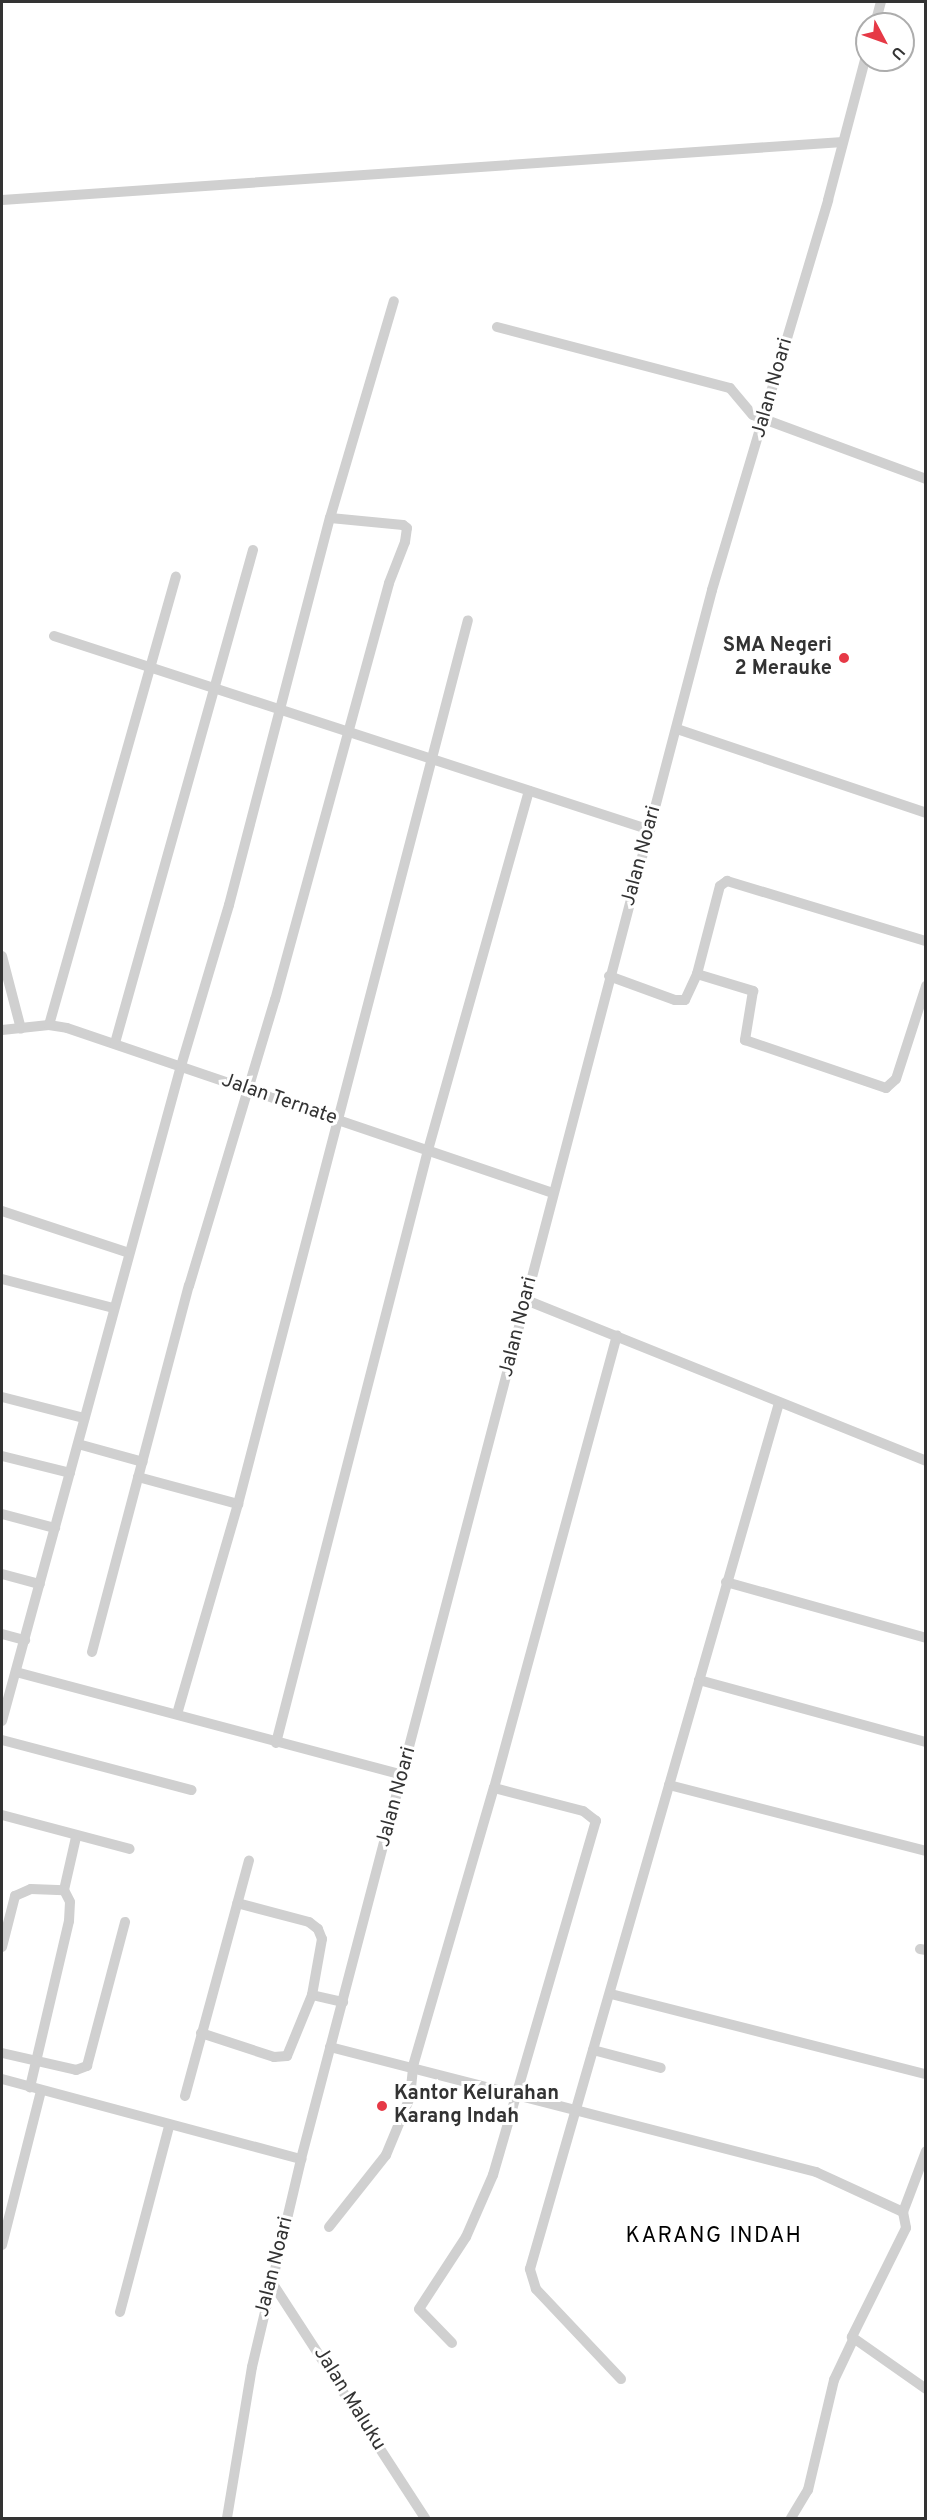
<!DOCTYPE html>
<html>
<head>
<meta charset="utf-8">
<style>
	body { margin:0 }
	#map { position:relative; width:927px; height:2520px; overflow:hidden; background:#fff; font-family:Overpass,sans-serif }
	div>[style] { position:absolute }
	.minor>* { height:10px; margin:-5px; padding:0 5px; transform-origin:5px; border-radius:5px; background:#d0d0d0 }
	.dots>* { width:16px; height:16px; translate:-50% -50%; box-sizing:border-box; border:3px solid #fff; border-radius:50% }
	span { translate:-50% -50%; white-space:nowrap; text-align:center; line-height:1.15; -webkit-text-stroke:6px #fff; paint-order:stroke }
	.street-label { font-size:20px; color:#333 }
	.poi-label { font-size:20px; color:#333; font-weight:700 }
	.right { translate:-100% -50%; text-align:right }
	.left { translate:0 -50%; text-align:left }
	.quarter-label { font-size:22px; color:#000; letter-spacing:1.5px }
	.frame { position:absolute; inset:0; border:3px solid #333; pointer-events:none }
	.north { position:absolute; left:855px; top:12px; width:60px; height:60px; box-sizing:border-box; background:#fff; border:2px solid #adadad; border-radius:50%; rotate:131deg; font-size:16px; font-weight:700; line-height:24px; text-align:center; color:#333 }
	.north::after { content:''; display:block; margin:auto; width:21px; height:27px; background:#e63946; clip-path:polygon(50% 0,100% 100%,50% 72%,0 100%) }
</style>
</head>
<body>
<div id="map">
	<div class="minor">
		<div style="left:875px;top:24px;width:23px;rotate:-75deg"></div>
		<div style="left:2px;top:200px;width:843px;rotate:-3.95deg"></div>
		<div style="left:497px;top:327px;width:241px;rotate:14.7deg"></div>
		<div style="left:730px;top:388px;width:35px;rotate:50deg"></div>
		<div style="left:753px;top:415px;width:184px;rotate:20.3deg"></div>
		<div style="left:54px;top:636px;width:627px;rotate:18.03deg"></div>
		<div style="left:677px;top:729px;width:263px;rotate:18.6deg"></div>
		<div style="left:2px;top:956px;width:75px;rotate:75.4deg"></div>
		<div style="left:697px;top:974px;width:59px;rotate:16.9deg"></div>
		<div style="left:753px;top:991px;width:50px;rotate:99.3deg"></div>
		<div style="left:745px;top:1040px;width:149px;rotate:18.8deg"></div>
		<div style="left:886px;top:1088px;width:13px;rotate:-42deg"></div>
		<div style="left:896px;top:1079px;width:98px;rotate:-72.1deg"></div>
		<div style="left:609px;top:976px;width:70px;rotate:20deg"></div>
		<div style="left:675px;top:1000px;width:10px"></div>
		<div style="left:685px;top:1000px;width:29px;rotate:-65deg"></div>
		<div style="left:697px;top:974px;width:91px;rotate:-75.4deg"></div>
		<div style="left:720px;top:886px;width:9px;rotate:-36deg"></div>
		<div style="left:727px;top:881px;width:208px;rotate:16.8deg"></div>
		<div style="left:49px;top:1025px;width:466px;rotate:-74.2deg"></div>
		<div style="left:2px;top:1030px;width:47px;rotate:-6.1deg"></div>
		<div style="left:49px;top:1025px;width:18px;rotate:9deg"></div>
		<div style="left:67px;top:1028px;width:513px;rotate:18.75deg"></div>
		<div style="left:115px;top:1043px;width:512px;rotate:-74.36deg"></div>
		<div style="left:2px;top:1211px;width:134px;rotate:18.3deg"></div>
		<div style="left:2px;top:1279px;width:115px;rotate:14.6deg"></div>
		<div style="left:526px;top:1300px;width:431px;rotate:21.9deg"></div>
		<div style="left:2px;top:1397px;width:85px;rotate:14.4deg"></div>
		<div style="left:78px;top:1444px;width:67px;rotate:15.5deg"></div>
		<div style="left:2px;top:1456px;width:70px;rotate:14deg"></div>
		<div style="left:138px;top:1477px;width:104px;rotate:15.1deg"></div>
		<div style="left:2px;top:1514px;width:55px;rotate:14.8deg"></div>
		<div style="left:2px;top:1574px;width:39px;rotate:15deg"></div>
		<div style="left:726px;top:1582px;width:208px;rotate:15.6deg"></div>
		<div style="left:2px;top:1634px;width:24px;rotate:15deg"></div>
		<div style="left:92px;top:1652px;width:379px;rotate:-75.2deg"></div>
		<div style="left:189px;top:1286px;width:299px;rotate:-73.3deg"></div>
		<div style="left:275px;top:1000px;width:432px;rotate:-74.7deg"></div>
		<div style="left:389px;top:583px;width:44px;rotate:-68.7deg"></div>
		<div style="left:405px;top:542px;width:14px;rotate:-82deg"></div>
		<div style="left:407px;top:528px;width:5px;rotate:-143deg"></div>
		<div style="left:403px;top:525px;width:73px;rotate:-174.5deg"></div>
		<div style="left:16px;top:1672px;width:400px;rotate:14.9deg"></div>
		<div style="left:699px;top:1680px;width:235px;rotate:15.3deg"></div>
		<div style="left:177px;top:1714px;width:219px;rotate:-73.8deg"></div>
		<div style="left:238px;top:1504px;width:913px;rotate:-75.42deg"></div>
		<div style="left:2px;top:1721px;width:679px;rotate:-74.72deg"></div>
		<div style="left:181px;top:1066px;width:168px;rotate:-73.4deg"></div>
		<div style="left:229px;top:905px;width:400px;rotate:-75.4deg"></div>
		<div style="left:330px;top:518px;width:226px;rotate:-73.6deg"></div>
		<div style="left:2px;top:1740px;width:196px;rotate:14.8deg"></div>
		<div style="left:276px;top:1743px;width:612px;rotate:-75.62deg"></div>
		<div style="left:428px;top:1150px;width:373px;rotate:-74.3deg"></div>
		<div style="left:669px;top:1785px;width:265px;rotate:14.4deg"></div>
		<div style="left:2px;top:1815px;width:132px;rotate:14.9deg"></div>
		<div style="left:64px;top:1890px;width:54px;rotate:-77.2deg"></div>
		<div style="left:2px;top:1947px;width:53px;rotate:-75.7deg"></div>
		<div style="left:15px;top:1896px;width:17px;rotate:-24deg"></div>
		<div style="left:31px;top:1889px;width:33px;rotate:2deg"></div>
		<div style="left:64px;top:1890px;width:13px;rotate:63deg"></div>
		<div style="left:70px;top:1902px;width:19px;rotate:93deg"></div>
		<div style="left:69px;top:1921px;width:171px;rotate:103.2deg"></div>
		<div style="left:920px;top:1949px;width:6px;rotate:9deg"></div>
		<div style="left:611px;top:1994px;width:325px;rotate:14.3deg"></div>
		<div style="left:312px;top:1995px;width:32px;rotate:13deg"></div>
		<div style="left:201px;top:2033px;width:77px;rotate:18.2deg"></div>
		<div style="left:274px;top:2057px;width:13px;rotate:-4deg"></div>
		<div style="left:287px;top:2056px;width:66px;rotate:-67.7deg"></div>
		<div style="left:312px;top:1995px;width:57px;rotate:-79.9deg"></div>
		<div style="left:322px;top:1939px;width:11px;rotate:-112deg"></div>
		<div style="left:318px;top:1929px;width:11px;rotate:-142deg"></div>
		<div style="left:309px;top:1922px;width:74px;rotate:-165.2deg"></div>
		<div style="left:330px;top:2047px;width:502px;rotate:14.42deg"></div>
		<div style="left:816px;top:2172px;width:96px;rotate:24.7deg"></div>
		<div style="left:903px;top:2212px;width:16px;rotate:79deg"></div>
		<div style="left:906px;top:2228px;width:122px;rotate:116.4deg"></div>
		<div style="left:852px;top:2337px;width:90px;rotate:35.1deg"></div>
		<div style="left:593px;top:2050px;width:70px;rotate:14.8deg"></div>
		<div style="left:2px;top:2053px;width:76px;rotate:12.9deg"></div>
		<div style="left:76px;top:2070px;width:12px;rotate:-20deg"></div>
		<div style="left:87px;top:2066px;width:149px;rotate:-75.2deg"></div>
		<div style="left:2px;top:2079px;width:310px;rotate:15deg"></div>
		<div style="left:185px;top:2096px;width:244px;rotate:-74.8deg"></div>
		<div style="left:903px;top:2212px;width:65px;rotate:-69.3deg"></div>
		<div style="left:329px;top:2227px;width:92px;rotate:-51.6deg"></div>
		<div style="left:386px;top:2155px;width:63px;rotate:-67.5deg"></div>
		<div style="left:410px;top:2097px;width:31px;rotate:-84deg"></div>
		<div style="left:413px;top:2066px;width:290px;rotate:-73.8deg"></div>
		<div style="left:494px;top:1788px;width:469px;rotate:-74.8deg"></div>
		<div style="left:2px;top:2245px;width:159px;rotate:-75.8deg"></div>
		<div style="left:271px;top:2281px;width:283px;rotate:57deg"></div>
		<div style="left:120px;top:2312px;width:192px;rotate:-75.2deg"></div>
		<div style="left:452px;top:2343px;width:47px;rotate:-134.1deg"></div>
		<div style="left:419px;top:2309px;width:86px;rotate:-56.9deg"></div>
		<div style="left:466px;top:2237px;width:68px;rotate:-66.5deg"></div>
		<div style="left:493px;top:2175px;width:369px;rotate:-73.8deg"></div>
		<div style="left:596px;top:1821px;width:16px;rotate:-142deg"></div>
		<div style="left:583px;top:1811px;width:92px;rotate:-165.5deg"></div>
		<div style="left:621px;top:2379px;width:124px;rotate:-133.4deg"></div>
		<div style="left:536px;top:2289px;width:21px;rotate:-107deg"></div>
		<div style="left:530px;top:2269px;width:901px;rotate:-73.96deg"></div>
		<div style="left:227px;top:2518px;width:153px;rotate:-80.6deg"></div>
		<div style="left:252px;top:2367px;width:214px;rotate:-76.7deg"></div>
		<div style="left:301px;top:2159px;width:1622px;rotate:-75.32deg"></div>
		<div style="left:712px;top:590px;width:407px;rotate:-73.4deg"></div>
		<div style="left:828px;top:200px;width:153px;rotate:-75.2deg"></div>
		<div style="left:791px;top:2518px;width:33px;rotate:-59deg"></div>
		<div style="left:808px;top:2490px;width:113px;rotate:-76.7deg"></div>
		<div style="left:834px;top:2380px;width:44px;rotate:-64.6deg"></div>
	</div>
	<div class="dots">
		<div style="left:844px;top:658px;background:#e63946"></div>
		<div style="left:382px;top:2106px;background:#e63946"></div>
	</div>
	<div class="street-label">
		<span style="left:773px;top:388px;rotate:-74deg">Jalan Noari</span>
		<span style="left:642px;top:856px;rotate:-75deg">Jalan Noari</span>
		<span style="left:279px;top:1100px;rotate:19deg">Jalan Ternate</span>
		<span style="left:519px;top:1327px;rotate:-76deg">Jalan Noari</span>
		<span style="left:397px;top:1797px;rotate:-75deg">Jalan Noari</span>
		<span style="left:275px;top:2267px;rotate:-76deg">Jalan Noari</span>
		<span style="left:349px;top:2399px;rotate:58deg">Jalan Maluku</span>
	</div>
	<div class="poi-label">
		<span class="right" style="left:832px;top:658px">SMA Negeri<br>2 Merauke</span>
		<span class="left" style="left:394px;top:2106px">Kantor Kelurahan<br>Karang Indah</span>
	</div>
	<div class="quarter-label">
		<span style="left:714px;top:2237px">KARANG INDAH</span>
	</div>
	<div class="frame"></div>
	<div class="north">U</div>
</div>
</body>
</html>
